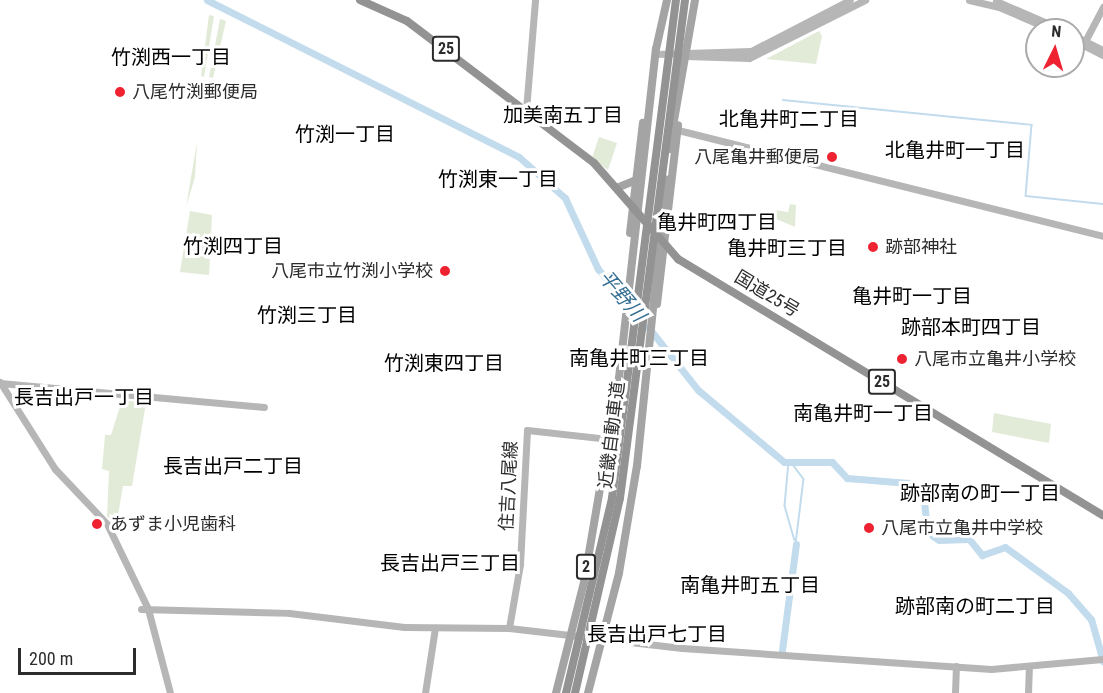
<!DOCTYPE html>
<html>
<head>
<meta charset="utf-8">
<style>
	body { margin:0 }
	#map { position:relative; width:1103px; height:693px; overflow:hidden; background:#fff; font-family:"Roboto Condensed","Noto Sans JP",sans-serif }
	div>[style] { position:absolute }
	.green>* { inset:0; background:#e2ebd8 }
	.stream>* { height:1.5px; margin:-0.75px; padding:0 0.75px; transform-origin:0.75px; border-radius:0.75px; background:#c3dced }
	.river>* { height:7px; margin:-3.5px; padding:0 3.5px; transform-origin:3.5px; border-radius:3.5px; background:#c3dced }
	.secondary>* { height:7px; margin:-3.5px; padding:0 3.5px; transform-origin:3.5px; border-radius:3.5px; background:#b6b6b6 }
	.primary>* { height:8px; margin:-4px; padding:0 4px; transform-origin:4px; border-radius:4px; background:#a4a4a4 }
	.highway>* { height:8px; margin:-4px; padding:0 4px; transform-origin:4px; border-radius:4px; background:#939393 }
	.dots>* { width:16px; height:16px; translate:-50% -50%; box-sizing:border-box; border:3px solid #fff; border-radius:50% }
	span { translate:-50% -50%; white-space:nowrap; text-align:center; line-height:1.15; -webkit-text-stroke:6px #fff; paint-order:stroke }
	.shield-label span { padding:2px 4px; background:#fff; border:2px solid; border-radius:4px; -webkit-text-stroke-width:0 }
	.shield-label { font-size:16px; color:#2c2c2c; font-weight:700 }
	.poi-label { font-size:18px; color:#2c2c2c }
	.left { translate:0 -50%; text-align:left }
	.right { translate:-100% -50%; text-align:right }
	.street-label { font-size:18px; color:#2c2c2c }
	.neighbourhood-label { font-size:20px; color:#000 }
	.water-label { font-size:20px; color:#366f92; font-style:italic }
	.north { position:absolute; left:1025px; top:18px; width:60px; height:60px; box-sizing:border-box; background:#fff; border:2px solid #ababab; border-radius:50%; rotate:5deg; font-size:16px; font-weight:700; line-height:24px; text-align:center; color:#2c2c2c }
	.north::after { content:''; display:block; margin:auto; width:21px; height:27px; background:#ef2232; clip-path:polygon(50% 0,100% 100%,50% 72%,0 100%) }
	.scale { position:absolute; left:18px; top:648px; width:118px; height:27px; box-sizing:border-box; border:3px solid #2c2c2c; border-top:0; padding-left:8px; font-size:18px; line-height:21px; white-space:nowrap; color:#2c2c2c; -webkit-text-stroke:4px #fff; paint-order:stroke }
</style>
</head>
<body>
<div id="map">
	<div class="green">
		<div style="clip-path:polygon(209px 15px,214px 16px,204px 77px,201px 76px)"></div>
		<div style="clip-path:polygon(220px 19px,226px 21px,213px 78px,209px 77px)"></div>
		<div style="clip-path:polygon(819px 31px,822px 36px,816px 64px,766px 59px)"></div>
		<div style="clip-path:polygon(599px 137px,617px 143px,608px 170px,592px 158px)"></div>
		<div style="clip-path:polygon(197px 142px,195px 177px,186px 207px)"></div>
		<div style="clip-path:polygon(790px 204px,796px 205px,795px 227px,774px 218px,775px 210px,788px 212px)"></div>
		<div style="clip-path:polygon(190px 211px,212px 215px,209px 275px,180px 272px)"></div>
		<div style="clip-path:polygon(122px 400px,146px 403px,132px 486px,123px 486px,117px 521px,107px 517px,109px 471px,102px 469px,105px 435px,111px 435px)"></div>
		<div style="clip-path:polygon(994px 413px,1051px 424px,1049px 443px,992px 432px)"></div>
	</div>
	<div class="stream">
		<div style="left:783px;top:100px;width:250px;rotate:5.7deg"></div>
		<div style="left:1032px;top:125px;width:71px;rotate:94.8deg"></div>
		<div style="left:1026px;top:196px;width:77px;rotate:5.9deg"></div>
		<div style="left:789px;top:462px;width:44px;rotate:95.2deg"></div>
		<div style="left:785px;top:506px;width:35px;rotate:74deg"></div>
		<div style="left:791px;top:462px;width:21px;rotate:53deg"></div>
		<div style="left:804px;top:479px;width:65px;rotate:97deg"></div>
	</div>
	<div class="river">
		<div style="left:207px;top:0;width:349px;rotate:26.7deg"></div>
		<div style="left:519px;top:157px;width:62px;rotate:41.7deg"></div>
		<div style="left:565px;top:198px;width:78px;rotate:65.1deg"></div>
		<div style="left:598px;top:269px;width:62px;rotate:49.6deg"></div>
		<div style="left:648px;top:327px;width:80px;rotate:51.6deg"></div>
		<div style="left:698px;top:390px;width:112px;rotate:39.9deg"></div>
		<div style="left:784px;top:462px;width:48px"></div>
		<div style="left:832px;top:462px;width:22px;rotate:47deg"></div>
		<div style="left:847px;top:478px;width:62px;rotate:4.6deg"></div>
		<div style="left:909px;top:483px;width:23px;rotate:50deg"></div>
		<div style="left:924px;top:501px;width:31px;rotate:84deg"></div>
		<div style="left:927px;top:532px;width:14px;rotate:34deg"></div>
		<div style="left:939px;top:540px;width:30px;rotate:-2deg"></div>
		<div style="left:969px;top:539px;width:21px;rotate:51deg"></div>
		<div style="left:982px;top:555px;width:24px;rotate:-19deg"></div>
		<div style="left:1005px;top:547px;width:78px;rotate:36.1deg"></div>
		<div style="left:1068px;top:593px;width:35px;rotate:49deg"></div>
		<div style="left:1091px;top:619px;width:44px;rotate:74.1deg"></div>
		<div style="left:782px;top:650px;width:107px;rotate:-82.5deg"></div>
	</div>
	<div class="secondary">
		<div style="left:969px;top:0;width:31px;rotate:13deg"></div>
		<div style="left:999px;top:7px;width:58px;rotate:23.5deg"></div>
		<div style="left:996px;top:1px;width:73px;rotate:23.4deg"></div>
		<div style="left:1073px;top:35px;width:34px;rotate:27deg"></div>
		<div style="left:1073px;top:40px;width:34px;rotate:27deg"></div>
		<div style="left:1083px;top:45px;width:43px;rotate:-62.2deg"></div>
		<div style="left:655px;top:54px;width:96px;rotate:-1.8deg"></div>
		<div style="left:751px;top:51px;width:111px;rotate:-27.3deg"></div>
		<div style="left:686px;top:56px;width:63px;rotate:1.8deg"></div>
		<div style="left:749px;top:58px;width:130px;rotate:-26.6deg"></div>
		<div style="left:526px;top:110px;width:110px;rotate:-85.3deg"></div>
		<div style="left:678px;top:130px;width:438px;rotate:14deg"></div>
		<div style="left:0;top:382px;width:103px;rotate:57.7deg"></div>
		<div style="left:55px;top:469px;width:76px;rotate:46.6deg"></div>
		<div style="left:107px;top:524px;width:94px;rotate:64.2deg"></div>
		<div style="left:148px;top:609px;width:87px;rotate:75.3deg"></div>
		<div style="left:0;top:383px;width:265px;rotate:5.2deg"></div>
		<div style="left:141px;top:609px;width:148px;rotate:1.5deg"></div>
		<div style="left:289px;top:613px;width:116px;rotate:6.9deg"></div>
		<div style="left:404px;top:627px;width:105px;rotate:0.5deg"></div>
		<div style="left:509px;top:628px;width:174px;rotate:6.6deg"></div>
		<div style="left:682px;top:648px;width:310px;rotate:3.9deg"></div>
		<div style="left:991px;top:669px;width:112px;rotate:-5.1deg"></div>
		<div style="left:509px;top:628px;width:65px;rotate:-80.2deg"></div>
		<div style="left:520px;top:564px;width:134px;rotate:-87deg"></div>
		<div style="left:527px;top:430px;width:81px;rotate:6.3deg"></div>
		<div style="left:425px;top:693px;width:66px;rotate:-81.3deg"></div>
		<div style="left:955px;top:693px;width:27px;rotate:-88deg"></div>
		<div style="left:1028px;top:693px;width:24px;rotate:-88deg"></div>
	</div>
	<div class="primary">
		<div style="left:669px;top:149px;width:151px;rotate:-80.1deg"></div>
		<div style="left:619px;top:187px;width:18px;rotate:-22deg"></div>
		<div style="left:630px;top:233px;width:111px;rotate:-83.3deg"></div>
		<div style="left:657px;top:304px;width:180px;rotate:-83.3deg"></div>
		<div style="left:556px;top:693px;width:114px;rotate:-75.8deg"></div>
		<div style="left:584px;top:582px;width:207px;rotate:-80.3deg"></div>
		<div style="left:619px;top:378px;width:331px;rotate:-83.6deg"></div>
		<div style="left:656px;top:49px;width:50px;rotate:-77.3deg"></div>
		<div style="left:588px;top:693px;width:124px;rotate:-75.5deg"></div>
		<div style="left:619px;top:573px;width:109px;rotate:-80.5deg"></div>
		<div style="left:637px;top:466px;width:288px;rotate:-84.2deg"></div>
	</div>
	<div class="highway">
		<div style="left:360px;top:0;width:51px;rotate:24.1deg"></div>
		<div style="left:407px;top:21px;width:235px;rotate:37.2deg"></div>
		<div style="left:594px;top:163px;width:128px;rotate:48.8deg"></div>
		<div style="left:678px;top:259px;width:496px;rotate:31.1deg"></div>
		<div style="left:566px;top:693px;width:200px;rotate:-76.7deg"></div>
		<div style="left:612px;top:498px;width:502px;rotate:-82.68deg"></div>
		<div style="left:575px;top:693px;width:200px;rotate:-77deg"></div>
		<div style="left:620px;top:498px;width:502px;rotate:-82.56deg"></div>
	</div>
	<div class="dots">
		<div style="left:120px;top:92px;background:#ef2232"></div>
		<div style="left:832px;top:157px;background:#ef2232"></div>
		<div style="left:873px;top:247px;background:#ef2232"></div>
		<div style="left:445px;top:271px;background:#ef2232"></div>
		<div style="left:902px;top:359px;background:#ef2232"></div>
		<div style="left:97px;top:524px;background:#ef2232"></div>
		<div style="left:869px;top:528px;background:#ef2232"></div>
	</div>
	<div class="shield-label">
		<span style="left:446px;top:49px">25</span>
		<span style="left:882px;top:382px">25</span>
		<span style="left:586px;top:567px">2</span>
	</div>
	<div class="poi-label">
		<span class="left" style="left:132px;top:92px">八尾竹渕郵便局</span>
		<span class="right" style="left:820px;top:157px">八尾亀井郵便局</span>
		<span class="left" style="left:885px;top:247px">跡部神社</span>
		<span class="right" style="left:433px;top:271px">八尾市立竹渕小学校</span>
		<span class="left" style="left:914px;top:359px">八尾市立亀井小学校</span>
		<span class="left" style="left:110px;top:524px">あずま小児歯科</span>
		<span class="left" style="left:881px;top:528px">八尾市立亀井中学校</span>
	</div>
	<div class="street-label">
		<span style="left:767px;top:294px;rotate:31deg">国道25号</span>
		<span style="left:612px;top:435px;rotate:-83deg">近畿自動車道</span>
		<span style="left:509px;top:486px;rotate:-87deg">住吉八尾線</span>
	</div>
	<div class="neighbourhood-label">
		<span style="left:171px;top:57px">竹渕西一丁目</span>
		<span style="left:563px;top:115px">加美南五丁目</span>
		<span style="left:789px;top:119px">北亀井町二丁目</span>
		<span style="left:345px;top:134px">竹渕一丁目</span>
		<span style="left:955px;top:150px">北亀井町一丁目</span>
		<span style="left:498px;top:179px">竹渕東一丁目</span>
		<span style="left:717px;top:222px">亀井町四丁目</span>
		<span style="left:233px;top:246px">竹渕四丁目</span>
		<span style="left:787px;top:248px">亀井町三丁目</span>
		<span style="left:912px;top:296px">亀井町一丁目</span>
		<span style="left:307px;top:315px">竹渕三丁目</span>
		<span style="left:971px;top:327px">跡部本町四丁目</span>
		<span style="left:639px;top:358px">南亀井町三丁目</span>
		<span style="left:444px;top:363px">竹渕東四丁目</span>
		<span style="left:84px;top:397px">長吉出戸一丁目</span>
		<span style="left:863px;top:413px">南亀井町一丁目</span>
		<span style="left:233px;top:466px">長吉出戸二丁目</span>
		<span style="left:980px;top:493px">跡部南の町一丁目</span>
		<span style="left:450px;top:563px">長吉出戸三丁目</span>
		<span style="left:750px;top:585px">南亀井町五丁目</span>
		<span style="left:975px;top:606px">跡部南の町二丁目</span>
		<span style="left:657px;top:634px">長吉出戸七丁目</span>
	</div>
	<div class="water-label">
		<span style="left:622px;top:296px;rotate:50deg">平野川</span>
	</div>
	<div class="north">N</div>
	<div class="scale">200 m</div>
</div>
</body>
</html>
